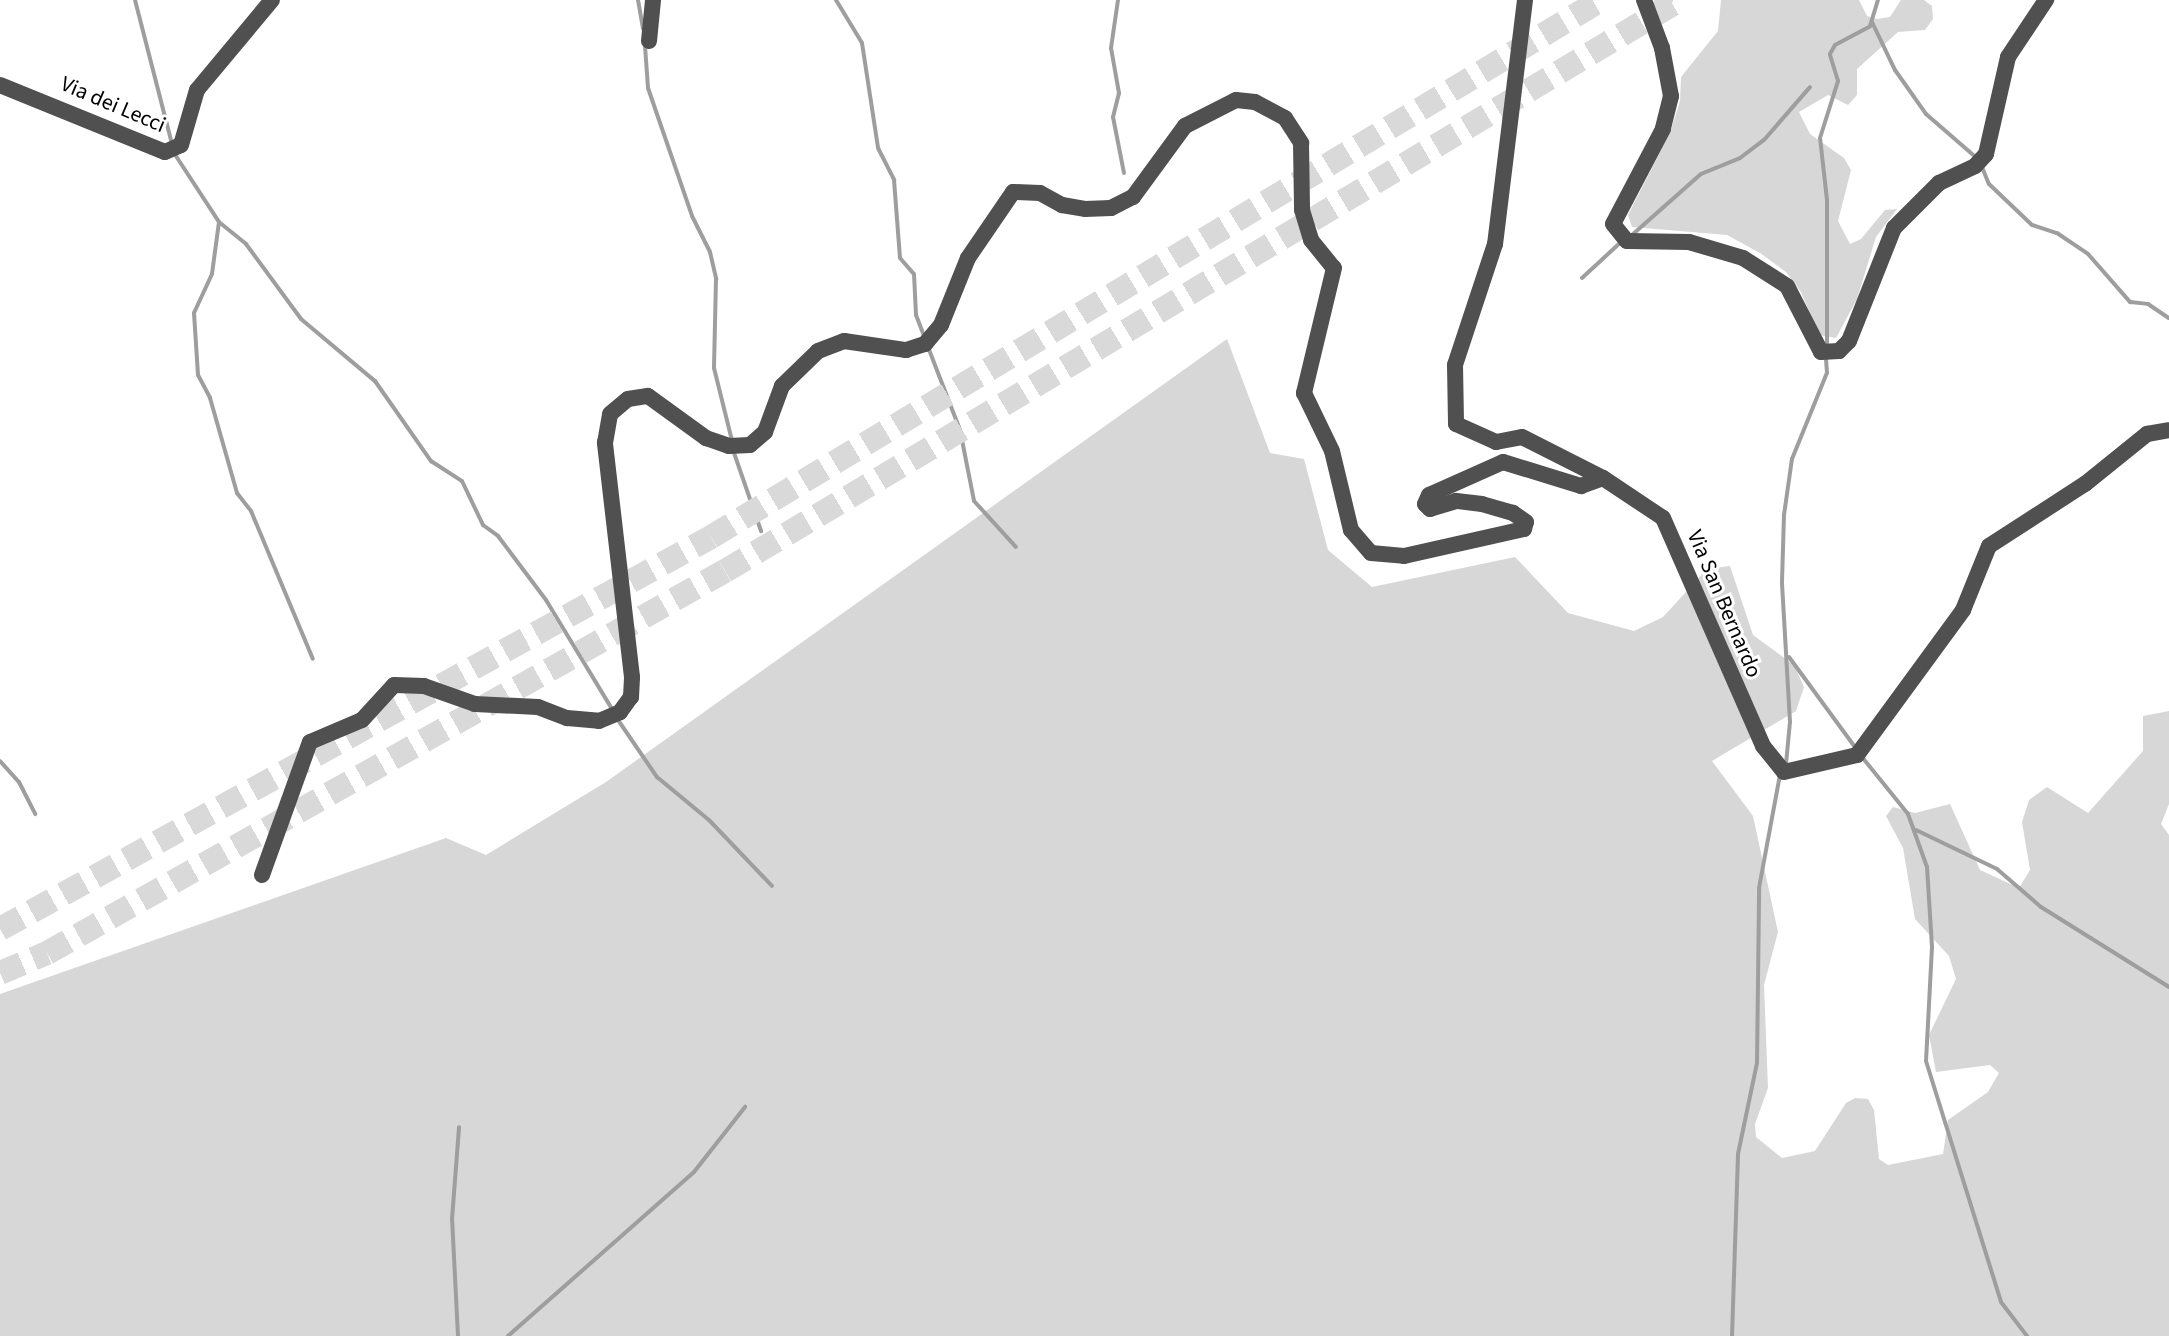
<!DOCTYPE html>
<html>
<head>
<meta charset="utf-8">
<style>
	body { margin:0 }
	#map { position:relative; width:2169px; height:1336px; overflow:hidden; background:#fff; font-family:"Source Sans 3",sans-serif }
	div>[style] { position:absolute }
	.green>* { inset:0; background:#d7d7d7 }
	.stream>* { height:4px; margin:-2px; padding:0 2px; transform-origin:2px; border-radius:2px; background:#9e9e9e }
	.highway-tunnel>* { height:24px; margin-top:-12px; transform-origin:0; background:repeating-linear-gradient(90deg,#d9d9d9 0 24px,transparent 0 36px) }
	.minor>* { height:16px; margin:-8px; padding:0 8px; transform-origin:8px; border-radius:8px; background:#505050 }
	span { translate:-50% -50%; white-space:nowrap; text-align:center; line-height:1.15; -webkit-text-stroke:6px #fff; paint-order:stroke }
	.street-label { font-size:22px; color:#000 }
</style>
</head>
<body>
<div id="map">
	<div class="green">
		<div style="clip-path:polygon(1654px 0,1673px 0,1668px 20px,1660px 22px)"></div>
		<div style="clip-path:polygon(1721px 0,1859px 0,1867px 16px,1877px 19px,1890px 17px,1901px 0,1924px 0,1932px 6px,1933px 19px,1925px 30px,1898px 32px,1857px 69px,1857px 95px,1848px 105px,1828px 95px,1799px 112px,1810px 134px,1844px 158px,1851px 170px,1838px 221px,1850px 244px,1861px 239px,1885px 210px,1897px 209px,1876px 237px,1857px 299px,1836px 338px,1819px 335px,1801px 292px,1786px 272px,1760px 253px,1727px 235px,1632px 227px,1628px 215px,1670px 133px,1680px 101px,1681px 77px,1718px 31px)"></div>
		<div style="clip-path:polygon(1227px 339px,1270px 453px,1304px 459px,1328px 550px,1372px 587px,1515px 557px,1568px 613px,1634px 631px,1663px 617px,1707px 569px,1730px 566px,1753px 635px,1794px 665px,1804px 687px,1796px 711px,1712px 761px,1753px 816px,1778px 932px,1764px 985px,1768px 1088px,1755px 1124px,1756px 1137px,1782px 1158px,1815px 1151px,1846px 1103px,1855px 1098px,1868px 1099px,1874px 1110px,1879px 1159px,1888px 1165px,1943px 1154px,1948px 1120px,1988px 1092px,1999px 1073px,1990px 1065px,1936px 1072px,1929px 1035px,1956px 979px,1949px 956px,1915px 919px,1903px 848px,1886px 816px,1893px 807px,1915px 813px,1950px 804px,1980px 870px,2019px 888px,2030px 870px,2022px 822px,2029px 800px,2047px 787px,2088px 813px,2143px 751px,2143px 716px,2169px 711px,2169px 804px,2161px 824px,2169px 835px,2169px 1336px,0 1336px,0 994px,446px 838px,486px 855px,606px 782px)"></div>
	</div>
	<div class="stream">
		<div style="left:135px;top:0;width:149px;rotate:75.6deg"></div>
		<div style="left:638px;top:0;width:29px;rotate:80deg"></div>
		<div style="left:836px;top:0;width:50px;rotate:58.8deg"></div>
		<div style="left:862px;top:43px;width:106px;rotate:81.3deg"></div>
		<div style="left:878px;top:148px;width:36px;rotate:63deg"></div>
		<div style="left:894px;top:180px;width:78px;rotate:85.6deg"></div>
		<div style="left:900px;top:258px;width:21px;rotate:49deg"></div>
		<div style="left:914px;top:274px;width:41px;rotate:87.2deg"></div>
		<div style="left:916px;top:315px;width:26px;rotate:69deg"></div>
		<div style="left:1118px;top:0;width:49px;rotate:98.3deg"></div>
		<div style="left:1111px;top:48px;width:46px;rotate:79.9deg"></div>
		<div style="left:1119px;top:93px;width:25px;rotate:104deg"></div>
		<div style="left:1113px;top:117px;width:57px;rotate:78.9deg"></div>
		<div style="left:1872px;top:22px;width:53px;rotate:64.4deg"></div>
		<div style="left:1895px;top:70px;width:54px;rotate:54.8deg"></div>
		<div style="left:1926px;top:114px;width:69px;rotate:40.9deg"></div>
		<div style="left:645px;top:46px;width:42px;rotate:85.9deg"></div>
		<div style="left:648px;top:88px;width:135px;rotate:71deg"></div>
		<div style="left:692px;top:216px;width:40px;rotate:63.4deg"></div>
		<div style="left:710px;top:252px;width:28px;rotate:77deg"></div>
		<div style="left:716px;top:279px;width:89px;rotate:91.3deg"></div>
		<div style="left:714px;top:368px;width:75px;rotate:76.1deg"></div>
		<div style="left:174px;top:153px;width:82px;rotate:56.9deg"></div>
		<div style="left:219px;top:222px;width:35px;rotate:39deg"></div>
		<div style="left:246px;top:244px;width:93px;rotate:53.7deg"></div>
		<div style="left:301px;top:319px;width:97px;rotate:40deg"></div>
		<div style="left:375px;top:381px;width:98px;rotate:55deg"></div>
		<div style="left:431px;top:461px;width:37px;rotate:33deg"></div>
		<div style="left:462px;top:481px;width:49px;rotate:64.5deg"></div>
		<div style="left:483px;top:525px;width:19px;rotate:36deg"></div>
		<div style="left:498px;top:536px;width:80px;rotate:53.1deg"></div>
		<div style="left:546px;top:600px;width:127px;rotate:58.8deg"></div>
		<div style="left:1982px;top:167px;width:18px;rotate:68deg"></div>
		<div style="left:1989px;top:184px;width:59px;rotate:43.6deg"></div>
		<div style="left:2032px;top:225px;width:26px;rotate:18deg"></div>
		<div style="left:2057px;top:233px;width:37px;rotate:34deg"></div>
		<div style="left:2088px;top:254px;width:64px;rotate:48.8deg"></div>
		<div style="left:2130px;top:302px;width:18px;rotate:6deg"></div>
		<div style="left:2148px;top:304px;width:25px;rotate:34deg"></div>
		<div style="left:219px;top:222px;width:52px;rotate:97.7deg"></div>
		<div style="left:212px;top:274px;width:43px;rotate:114.8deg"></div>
		<div style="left:194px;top:313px;width:62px;rotate:86.3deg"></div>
		<div style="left:198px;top:375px;width:26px;rotate:62deg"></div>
		<div style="left:210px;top:398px;width:99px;rotate:74.1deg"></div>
		<div style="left:237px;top:493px;width:23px;rotate:52deg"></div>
		<div style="left:251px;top:511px;width:160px;rotate:67.3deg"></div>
		<div style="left:1632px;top:235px;width:92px;rotate:-41.5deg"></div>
		<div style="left:1701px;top:174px;width:42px;rotate:-22.3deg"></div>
		<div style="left:1740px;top:158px;width:30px;rotate:-37deg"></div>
		<div style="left:1764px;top:140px;width:70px;rotate:-49deg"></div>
		<div style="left:1582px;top:278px;width:53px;rotate:-42.7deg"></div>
		<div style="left:928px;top:347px;width:89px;rotate:68.9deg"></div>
		<div style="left:960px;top:430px;width:72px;rotate:78.8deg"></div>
		<div style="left:974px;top:501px;width:62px;rotate:47.6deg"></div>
		<div style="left:1827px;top:348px;width:148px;rotate:-90deg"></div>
		<div style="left:1827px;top:200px;width:62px;rotate:-96.4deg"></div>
		<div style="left:1820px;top:138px;width:60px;rotate:-72.5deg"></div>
		<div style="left:1838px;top:81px;width:28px;rotate:-107deg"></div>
		<div style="left:1830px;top:54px;width:10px;rotate:-61deg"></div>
		<div style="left:1835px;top:45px;width:40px;rotate:-28deg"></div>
		<div style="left:1870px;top:26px;width:27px;rotate:-73deg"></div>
		<div style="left:733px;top:450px;width:86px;rotate:70.9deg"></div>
		<div style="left:1789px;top:657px;width:115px;rotate:53.8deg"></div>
		<div style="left:616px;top:717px;width:73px;rotate:55.7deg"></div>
		<div style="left:657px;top:777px;width:67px;rotate:39.6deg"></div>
		<div style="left:709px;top:820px;width:91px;rotate:46.3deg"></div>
		<div style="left:1862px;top:757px;width:73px;rotate:51.1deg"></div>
		<div style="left:1908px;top:814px;width:56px;rotate:70.3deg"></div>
		<div style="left:1927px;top:867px;width:80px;rotate:86.4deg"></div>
		<div style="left:1932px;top:947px;width:114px;rotate:93deg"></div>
		<div style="left:1926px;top:1061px;width:252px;rotate:72.7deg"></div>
		<div style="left:2001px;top:1302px;width:43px;rotate:52.6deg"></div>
		<div style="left:0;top:761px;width:28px;rotate:48deg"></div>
		<div style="left:19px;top:782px;width:36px;rotate:63deg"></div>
		<div style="left:1786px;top:764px;width:42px;rotate:-84.6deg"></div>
		<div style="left:1790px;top:722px;width:140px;rotate:-93.3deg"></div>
		<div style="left:1782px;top:582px;width:67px;rotate:-88.3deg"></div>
		<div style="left:1784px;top:515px;width:57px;rotate:-81.9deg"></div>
		<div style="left:1792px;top:459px;width:93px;rotate:-67.9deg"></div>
		<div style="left:1827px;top:373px;width:16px;rotate:-94deg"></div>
		<div style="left:1916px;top:830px;width:90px;rotate:25.7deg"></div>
		<div style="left:1997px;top:869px;width:58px;rotate:40.8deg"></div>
		<div style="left:2041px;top:907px;width:151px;rotate:32deg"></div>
		<div style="left:458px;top:1336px;width:117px;rotate:-92.9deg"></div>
		<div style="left:452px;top:1219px;width:92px;rotate:-85.6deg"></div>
		<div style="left:508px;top:1336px;width:248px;rotate:-41.4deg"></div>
		<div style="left:694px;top:1172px;width:83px;rotate:-51.9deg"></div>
		<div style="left:1732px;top:1336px;width:182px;rotate:-88.1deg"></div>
		<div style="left:1738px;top:1154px;width:93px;rotate:-78.2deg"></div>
		<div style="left:1757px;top:1063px;width:175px;rotate:-89.3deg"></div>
		<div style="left:1759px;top:888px;width:115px;rotate:-79.5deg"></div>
	</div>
	<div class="highway-tunnel">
		<div style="left:0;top:929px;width:812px;rotate:-28.87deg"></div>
		<div style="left:711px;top:537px;width:1039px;rotate:-31.11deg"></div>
		<div style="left:0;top:973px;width:51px;rotate:-23.1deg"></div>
		<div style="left:47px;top:953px;width:778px;rotate:-29.4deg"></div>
		<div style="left:725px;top:571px;width:1113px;rotate:-30.88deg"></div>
	</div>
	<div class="minor">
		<div style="left:1525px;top:0;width:246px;rotate:97deg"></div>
		<div style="left:1495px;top:244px;width:127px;rotate:108.3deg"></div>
		<div style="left:1455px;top:365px;width:59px;rotate:89deg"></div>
		<div style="left:1456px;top:424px;width:44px;rotate:24.2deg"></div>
		<div style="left:1496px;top:442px;width:26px;rotate:-11deg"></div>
		<div style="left:1522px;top:437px;width:91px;rotate:26.8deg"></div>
		<div style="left:1603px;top:478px;width:72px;rotate:33.7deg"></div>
		<div style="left:1663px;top:518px;width:249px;rotate:66.3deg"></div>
		<div style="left:1763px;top:746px;width:33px;rotate:51deg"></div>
		<div style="left:1784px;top:772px;width:75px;rotate:-13.1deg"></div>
		<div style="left:1857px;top:755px;width:180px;rotate:-53.8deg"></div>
		<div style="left:1963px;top:610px;width:69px;rotate:-67.9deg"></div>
		<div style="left:1989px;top:546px;width:114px;rotate:-32.9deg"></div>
		<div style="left:2085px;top:484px;width:80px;rotate:-38.9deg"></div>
		<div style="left:2147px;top:434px;width:22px;rotate:-10deg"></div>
		<div style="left:1644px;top:0;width:51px;rotate:69.4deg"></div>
		<div style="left:1662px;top:48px;width:49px;rotate:79.4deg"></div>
		<div style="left:1671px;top:96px;width:34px;rotate:104deg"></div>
		<div style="left:1663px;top:129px;width:107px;rotate:117.8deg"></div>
		<div style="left:1613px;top:224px;width:22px;rotate:51deg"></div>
		<div style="left:1627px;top:241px;width:62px;rotate:0.9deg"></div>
		<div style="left:1689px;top:242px;width:56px;rotate:16.5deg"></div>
		<div style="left:1743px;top:258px;width:52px;rotate:32.5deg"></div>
		<div style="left:1787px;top:286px;width:74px;rotate:62.7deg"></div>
		<div style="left:1821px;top:352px;width:18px;rotate:-3deg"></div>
		<div style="left:1839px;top:351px;width:14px;rotate:-45deg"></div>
		<div style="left:1849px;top:341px;width:122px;rotate:-68.3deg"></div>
		<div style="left:1894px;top:228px;width:64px;rotate:-45deg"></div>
		<div style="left:1939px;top:183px;width:40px;rotate:-25deg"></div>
		<div style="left:1975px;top:166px;width:16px;rotate:-47deg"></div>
		<div style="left:1986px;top:154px;width:99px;rotate:-77.2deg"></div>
		<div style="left:2008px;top:57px;width:69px;rotate:-56.3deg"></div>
		<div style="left:649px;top:41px;width:41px;rotate:-84.4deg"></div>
		<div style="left:0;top:85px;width:178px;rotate:22.1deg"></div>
		<div style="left:165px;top:152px;width:17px;rotate:-24deg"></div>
		<div style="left:181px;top:145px;width:57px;rotate:-73.8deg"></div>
		<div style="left:197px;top:90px;width:117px;rotate:-50.2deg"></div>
		<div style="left:262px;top:875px;width:141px;rotate:-70.2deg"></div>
		<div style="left:310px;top:742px;width:56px;rotate:-22.9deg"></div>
		<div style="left:362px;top:720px;width:47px;rotate:-47.6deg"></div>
		<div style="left:394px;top:685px;width:30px;rotate:2deg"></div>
		<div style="left:424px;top:686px;width:54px;rotate:19.4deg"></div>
		<div style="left:475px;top:704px;width:63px;rotate:2.7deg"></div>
		<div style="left:538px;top:707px;width:31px;rotate:21deg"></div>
		<div style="left:567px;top:718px;width:32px;rotate:5deg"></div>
		<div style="left:599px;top:721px;width:23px;rotate:-23deg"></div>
		<div style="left:620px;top:712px;width:19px;rotate:-54deg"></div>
		<div style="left:631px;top:697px;width:20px;rotate:-87deg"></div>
		<div style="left:632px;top:677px;width:236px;rotate:-96.6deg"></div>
		<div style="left:605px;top:443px;width:29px;rotate:-80deg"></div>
		<div style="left:610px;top:414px;width:23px;rotate:-40deg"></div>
		<div style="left:628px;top:399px;width:20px;rotate:-9deg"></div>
		<div style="left:648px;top:396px;width:72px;rotate:35.9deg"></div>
		<div style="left:706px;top:438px;width:24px;rotate:19deg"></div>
		<div style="left:729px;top:446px;width:21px;rotate:-3deg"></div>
		<div style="left:750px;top:445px;width:20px;rotate:-41deg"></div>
		<div style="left:765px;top:432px;width:49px;rotate:-69.7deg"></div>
		<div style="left:782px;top:386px;width:50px;rotate:-44.2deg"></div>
		<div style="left:818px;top:351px;width:28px;rotate:-21deg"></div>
		<div style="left:844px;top:341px;width:63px;rotate:8.3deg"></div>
		<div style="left:906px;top:350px;width:20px;rotate:-18deg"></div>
		<div style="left:925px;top:344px;width:25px;rotate:-50deg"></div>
		<div style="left:941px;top:325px;width:72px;rotate:-68.1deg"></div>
		<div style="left:968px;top:258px;width:80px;rotate:-55.7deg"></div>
		<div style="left:1013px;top:192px;width:27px;rotate:2deg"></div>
		<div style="left:1040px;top:193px;width:25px;rotate:29deg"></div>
		<div style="left:1062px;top:205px;width:23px;rotate:10deg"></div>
		<div style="left:1085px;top:209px;width:26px;rotate:-2deg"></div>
		<div style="left:1111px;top:208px;width:25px;rotate:-27deg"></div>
		<div style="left:1133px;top:197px;width:88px;rotate:-53.8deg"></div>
		<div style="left:1185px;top:126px;width:57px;rotate:-27deg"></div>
		<div style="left:1236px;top:100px;width:19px;rotate:6deg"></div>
		<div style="left:1255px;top:102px;width:34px;rotate:28deg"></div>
		<div style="left:1285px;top:118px;width:30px;rotate:57deg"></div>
		<div style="left:1301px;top:143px;width:67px;rotate:89.1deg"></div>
		<div style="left:1302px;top:210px;width:31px;rotate:73deg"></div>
		<div style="left:1311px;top:240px;width:36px;rotate:51deg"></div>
		<div style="left:1334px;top:268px;width:129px;rotate:103.5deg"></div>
		<div style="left:1304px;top:393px;width:64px;rotate:64.2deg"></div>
		<div style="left:1332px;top:451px;width:81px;rotate:76.5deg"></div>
		<div style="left:1351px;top:530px;width:30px;rotate:49deg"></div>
		<div style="left:1371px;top:553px;width:33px;rotate:5deg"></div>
		<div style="left:1404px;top:556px;width:123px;rotate:-12.7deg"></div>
		<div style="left:1524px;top:529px;width:7px;rotate:-74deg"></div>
		<div style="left:1526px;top:522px;width:16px;rotate:-145deg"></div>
		<div style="left:1513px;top:513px;width:32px;rotate:-164deg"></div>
		<div style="left:1482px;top:504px;width:26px;rotate:-173deg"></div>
		<div style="left:1456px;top:501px;width:27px;rotate:163deg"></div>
		<div style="left:1430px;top:509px;width:7px;rotate:-135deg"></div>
		<div style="left:1425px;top:504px;width:10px;rotate:-66deg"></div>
		<div style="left:1429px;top:495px;width:81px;rotate:-24deg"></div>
		<div style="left:1503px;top:462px;width:82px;rotate:17.1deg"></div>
		<div style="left:1581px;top:486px;width:23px;rotate:-20deg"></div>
	</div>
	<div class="street-label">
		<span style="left:113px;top:105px;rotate:23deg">Via dei Lecci</span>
		<span style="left:1724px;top:604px;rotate:67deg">Via San Bernardo</span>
	</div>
</div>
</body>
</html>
